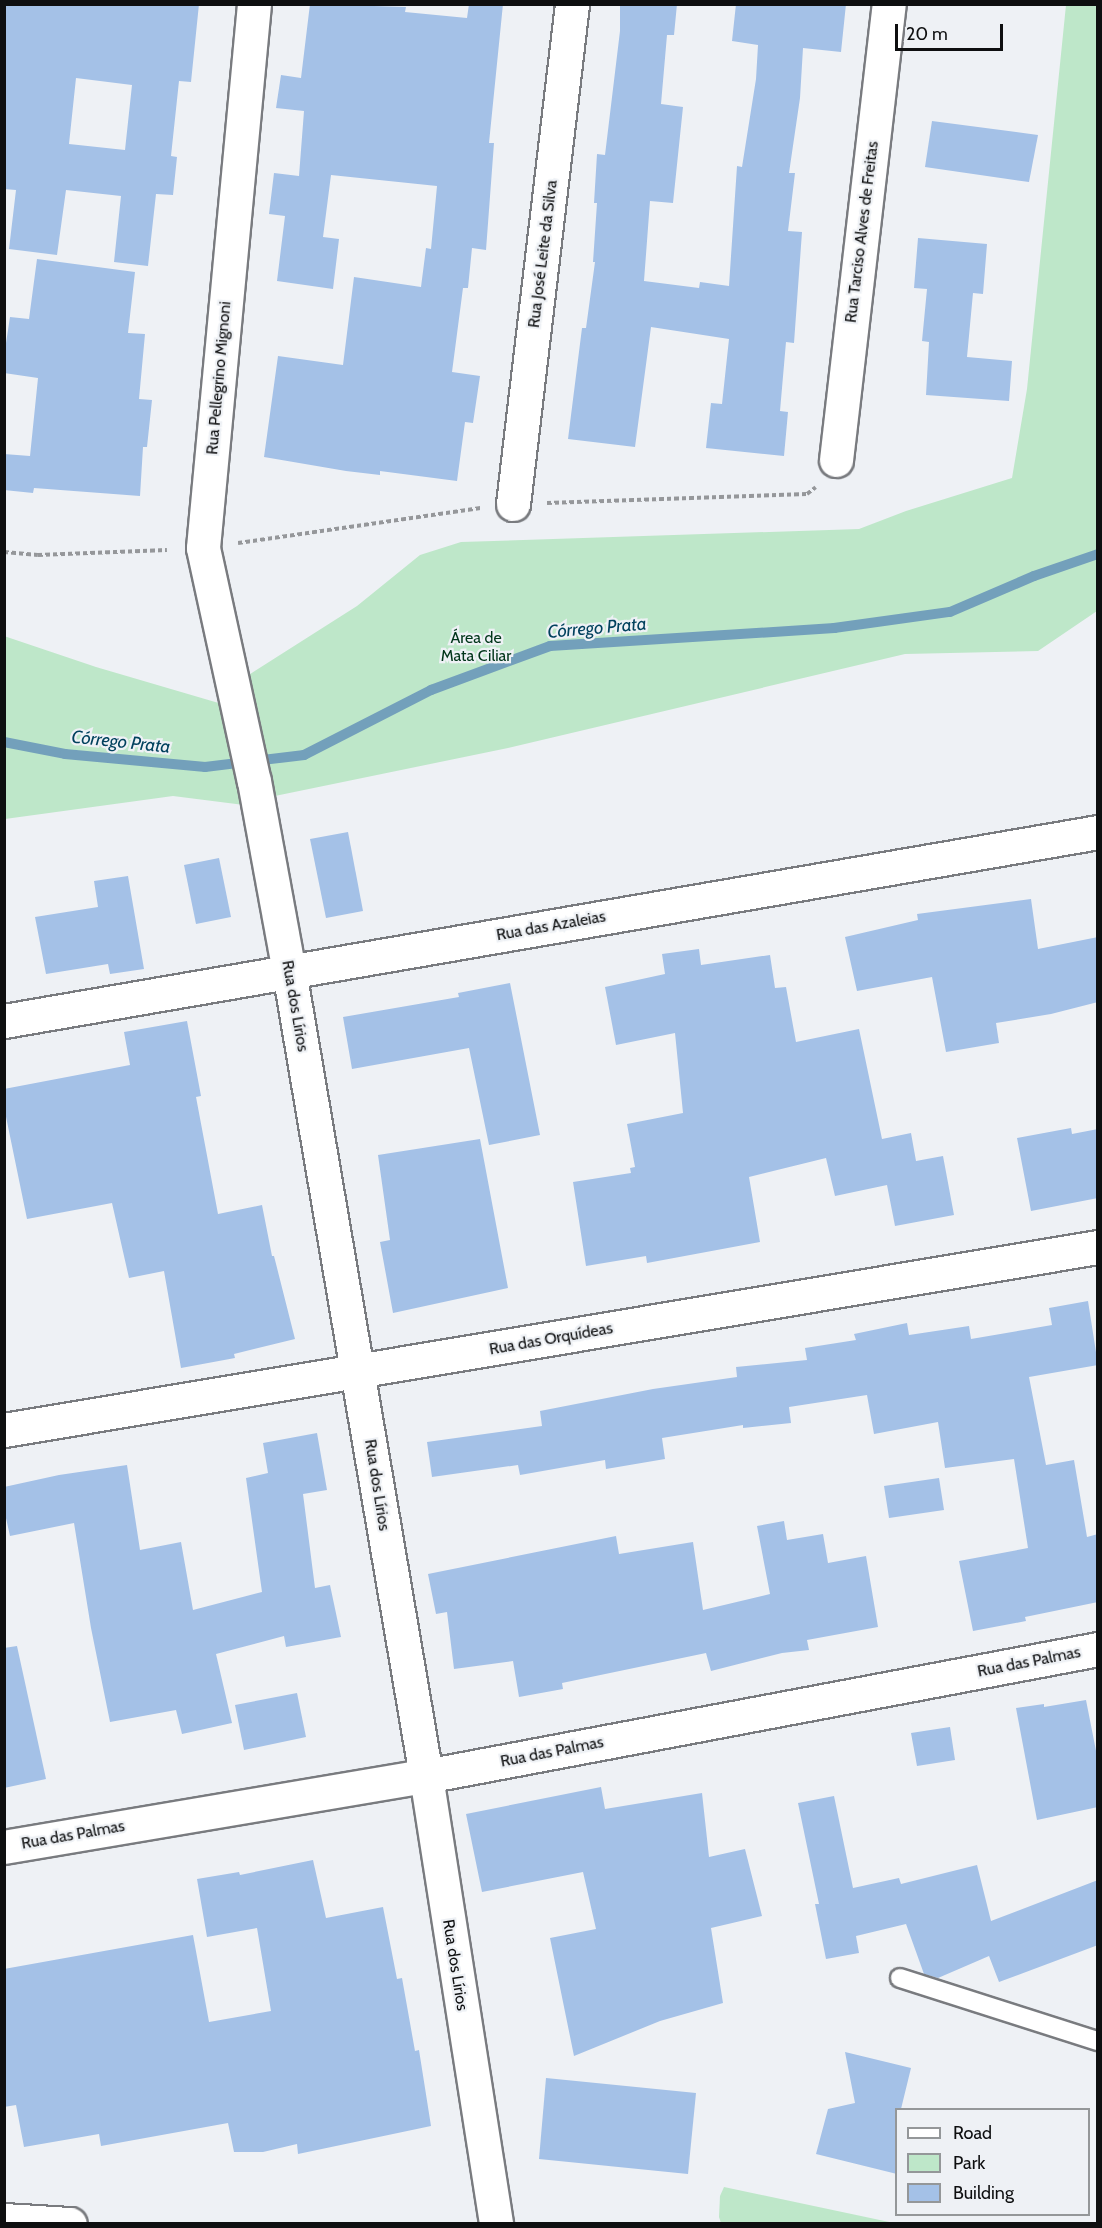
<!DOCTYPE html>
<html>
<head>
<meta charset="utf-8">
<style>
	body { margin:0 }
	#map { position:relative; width:1102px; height:2228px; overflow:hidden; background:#eef1f5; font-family:Cabin,sans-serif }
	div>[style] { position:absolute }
	.green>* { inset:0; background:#bee7c9 }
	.stream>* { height:10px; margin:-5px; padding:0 5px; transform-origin:5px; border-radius:5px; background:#73a0bb }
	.building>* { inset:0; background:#a4c1e7 }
	.path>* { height:4px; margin-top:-2px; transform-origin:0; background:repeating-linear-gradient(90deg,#95979a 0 4.5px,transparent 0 7.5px) }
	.roads { filter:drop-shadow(2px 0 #797b7f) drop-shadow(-2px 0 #797b7f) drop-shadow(0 2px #797b7f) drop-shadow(0 -2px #797b7f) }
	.service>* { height:18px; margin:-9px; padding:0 9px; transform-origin:9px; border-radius:9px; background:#fff }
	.minor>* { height:33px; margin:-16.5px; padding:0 16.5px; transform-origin:16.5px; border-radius:16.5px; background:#fff }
	.trunk>* { height:33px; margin:-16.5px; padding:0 16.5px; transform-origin:16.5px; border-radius:16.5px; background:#fff }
	span { translate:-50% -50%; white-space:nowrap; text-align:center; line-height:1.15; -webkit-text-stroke:4.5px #eef1f5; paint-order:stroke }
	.street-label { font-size:16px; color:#0e0f10 }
	.park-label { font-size:16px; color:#003519 }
	.water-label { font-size:18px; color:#01415d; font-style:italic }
	.frame { position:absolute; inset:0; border:6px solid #0e0f10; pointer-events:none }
	.legend { position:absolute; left:895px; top:2108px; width:195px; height:108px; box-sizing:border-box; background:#eef1f5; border:2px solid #949799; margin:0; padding:8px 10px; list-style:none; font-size:18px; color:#0e0f10 }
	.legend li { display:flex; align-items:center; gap:12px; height:30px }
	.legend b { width:30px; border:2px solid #949799 }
	.scale { position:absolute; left:895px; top:24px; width:108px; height:27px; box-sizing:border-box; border:3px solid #0e0f10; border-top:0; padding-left:8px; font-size:18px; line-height:21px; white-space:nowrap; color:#0e0f10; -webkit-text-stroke:4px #eef1f5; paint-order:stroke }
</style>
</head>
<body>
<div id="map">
	<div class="green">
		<div style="clip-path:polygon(1066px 5px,1097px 5px,1097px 611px,1038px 651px,905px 654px,508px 748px,270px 797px,247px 676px,357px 606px,420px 555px,461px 542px,859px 529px,906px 511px,1012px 478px,1027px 389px)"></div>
		<div style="clip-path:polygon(4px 636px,96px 667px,222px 704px,244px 805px,173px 796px,5px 819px)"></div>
		<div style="clip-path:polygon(724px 2187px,894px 2223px,721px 2223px,719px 2217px,720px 2196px)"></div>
	</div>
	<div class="stream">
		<div style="left:4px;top:742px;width:62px;rotate:11.1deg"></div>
		<div style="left:65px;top:754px;width:141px;rotate:5.3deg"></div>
		<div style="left:205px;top:767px;width:100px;rotate:-6.9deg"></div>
		<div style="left:304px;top:755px;width:143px;rotate:-27.1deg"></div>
		<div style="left:431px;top:690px;width:127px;rotate:-20.3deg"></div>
		<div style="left:550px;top:646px;width:285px;rotate:-3.6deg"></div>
		<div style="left:834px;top:628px;width:117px;rotate:-7.9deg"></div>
		<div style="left:950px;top:612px;width:91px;rotate:-23.2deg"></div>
		<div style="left:1034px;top:576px;width:68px;rotate:-19deg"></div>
	</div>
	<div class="building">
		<div style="clip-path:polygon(evenodd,4px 4px,199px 4px,191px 82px,179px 81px,171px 156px,177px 157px,173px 195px,156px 194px,148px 266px,114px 262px,121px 196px,66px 190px,57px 255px,9px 249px,16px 190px,4px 189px,4px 4px,76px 78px,132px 85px,125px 150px,69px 144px,76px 78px)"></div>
		<div style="clip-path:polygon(310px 4px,406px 7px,405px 12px,467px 18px,469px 4px,503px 4px,489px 143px,494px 143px,486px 250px,472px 248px,468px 288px,463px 288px,452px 372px,480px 376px,473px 423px,465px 422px,457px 481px,380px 471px,380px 475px,346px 471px,264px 457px,278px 356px,343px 365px,354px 277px,421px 287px,426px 248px,431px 249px,437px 186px,331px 175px,323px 237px,339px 239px,333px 289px,277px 281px,285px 216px,269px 214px,274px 173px,299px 176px,304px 111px,276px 108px,281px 75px,301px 78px)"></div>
		<div style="clip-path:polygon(620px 4px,677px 4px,674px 35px,667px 35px,661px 104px,683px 107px,673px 203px,650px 201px,644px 281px,699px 288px,700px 282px,729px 286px,737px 166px,742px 167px,756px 79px,758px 45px,732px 41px,736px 4px,846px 4px,841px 52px,803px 48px,800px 98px,789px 173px,795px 173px,788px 231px,802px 232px,794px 343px,786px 342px,780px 411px,788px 412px,784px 456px,706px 448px,711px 403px,722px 404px,729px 339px,651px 327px,635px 447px,568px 439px,582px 328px,586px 328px,595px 262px,593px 262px,597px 203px,594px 203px,597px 154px,605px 155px,620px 31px)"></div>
		<div style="clip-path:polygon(932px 121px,1038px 135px,1029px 182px,925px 167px)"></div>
		<div style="clip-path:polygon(918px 238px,987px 244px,983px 294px,973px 293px,967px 357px,1012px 361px,1009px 401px,926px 395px,929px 342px,922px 341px,927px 289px,914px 288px)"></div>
		<div style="clip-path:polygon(37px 259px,135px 272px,128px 333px,145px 334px,139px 399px,152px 400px,147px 447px,143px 447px,140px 496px,34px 488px,33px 493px,4px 490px,4px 454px,30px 456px,38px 378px,4px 373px,4px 356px,10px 317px,29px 319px)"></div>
		<div style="clip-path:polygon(348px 832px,363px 911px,326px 918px,310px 839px)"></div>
		<div style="clip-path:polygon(219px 858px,231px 917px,196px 924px,184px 865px)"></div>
		<div style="clip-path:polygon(128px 876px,144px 969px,110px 974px,108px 964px,46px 974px,35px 917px,98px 907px,94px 881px)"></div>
		<div style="clip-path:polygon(1031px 899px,1038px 949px,1098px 937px,1098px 1002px,1051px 1014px,996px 1023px,999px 1043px,946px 1052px,932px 977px,857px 991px,845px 937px,918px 920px,917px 914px)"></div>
		<div style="clip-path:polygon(699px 949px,701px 965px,770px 955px,775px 988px,786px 987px,796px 1042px,859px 1029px,882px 1139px,911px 1133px,916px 1161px,943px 1156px,954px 1215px,895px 1226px,887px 1185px,835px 1196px,826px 1158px,749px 1177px,760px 1242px,647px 1263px,646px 1256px,586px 1266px,573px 1182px,631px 1173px,630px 1168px,635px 1167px,627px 1124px,683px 1113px,675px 1033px,616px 1045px,605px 987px,665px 974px,662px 954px)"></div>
		<div style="clip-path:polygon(510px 983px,540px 1135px,489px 1145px,469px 1048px,352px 1069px,343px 1017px,459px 997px,458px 993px)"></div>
		<div style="clip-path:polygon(187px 1021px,201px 1096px,196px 1097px,218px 1214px,262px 1205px,272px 1256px,274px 1256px,295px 1339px,234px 1354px,235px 1358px,181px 1368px,164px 1271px,129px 1278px,112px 1203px,27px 1219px,4px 1107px,4px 1089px,130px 1065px,124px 1032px)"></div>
		<div style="clip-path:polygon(1071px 1128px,1072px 1134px,1098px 1129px,1098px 1198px,1031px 1211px,1017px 1138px)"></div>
		<div style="clip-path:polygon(480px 1139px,508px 1288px,393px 1313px,380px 1242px,390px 1240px,378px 1155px)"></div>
		<div style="clip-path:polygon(1088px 1301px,1098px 1365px,1029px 1377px,1046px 1465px,1074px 1460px,1087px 1537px,1098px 1534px,1098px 1602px,1025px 1617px,1026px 1621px,973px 1631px,959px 1561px,1028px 1548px,1014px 1459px,945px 1468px,938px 1422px,874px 1434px,867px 1395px,789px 1407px,791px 1423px,743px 1428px,743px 1425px,662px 1438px,665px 1459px,606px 1469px,605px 1460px,520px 1475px,518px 1465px,432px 1477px,427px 1442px,542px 1426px,540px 1411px,653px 1389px,737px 1377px,736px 1367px,807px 1360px,805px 1348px,856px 1340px,854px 1334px,907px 1323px,909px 1335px,969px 1326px,971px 1339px,1052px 1325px,1049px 1308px)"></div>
		<div style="clip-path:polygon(317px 1433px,327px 1490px,303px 1494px,315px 1588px,330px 1585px,341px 1637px,286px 1647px,284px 1636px,216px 1654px,232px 1723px,182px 1734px,176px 1710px,110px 1722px,91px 1628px,74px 1523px,10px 1536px,4px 1509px,4px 1487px,59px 1475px,127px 1465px,140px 1550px,181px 1542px,193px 1610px,262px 1592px,246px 1478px,268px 1473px,263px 1443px)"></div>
		<div style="clip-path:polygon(939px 1478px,944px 1510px,889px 1518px,884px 1486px)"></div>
		<div style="clip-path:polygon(784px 1521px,787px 1540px,823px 1534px,828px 1563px,866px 1556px,878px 1627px,807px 1640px,809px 1650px,782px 1653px,711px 1671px,706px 1653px,562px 1683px,563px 1689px,519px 1697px,513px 1661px,454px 1669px,447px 1612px,436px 1614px,428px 1574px,616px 1536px,619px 1554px,693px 1542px,703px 1610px,770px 1594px,757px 1526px)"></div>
		<div style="clip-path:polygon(17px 1646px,46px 1779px,4px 1788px,4px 1648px)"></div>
		<div style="clip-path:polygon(297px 1693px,306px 1737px,244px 1750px,235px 1705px)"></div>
		<div style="clip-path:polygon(1086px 1700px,1098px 1761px,1098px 1807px,1037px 1820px,1016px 1708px,1044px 1704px,1044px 1707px)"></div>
		<div style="clip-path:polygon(950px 1727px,955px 1760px,917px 1766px,911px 1733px)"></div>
		<div style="clip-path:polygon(601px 1787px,605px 1809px,702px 1793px,709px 1857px,745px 1849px,762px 1916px,711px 1928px,723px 2003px,660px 2021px,574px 2056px,550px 1938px,596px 1929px,583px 1872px,482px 1892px,466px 1814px)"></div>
		<div style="clip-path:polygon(834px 1796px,853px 1888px,899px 1878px,901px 1884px,977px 1865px,991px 1921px,1098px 1880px,1098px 1945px,999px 1982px,989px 1956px,938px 1978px,924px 1974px,906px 1924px,856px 1936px,859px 1953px,826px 1959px,815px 1904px,819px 1904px,798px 1803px)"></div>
		<div style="clip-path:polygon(313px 1860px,326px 1918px,383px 1907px,397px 1979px,402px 1978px,415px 2051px,419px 2050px,431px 2126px,298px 2154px,297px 2144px,263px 2152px,234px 2152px,228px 2123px,101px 2146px,99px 2134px,24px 2147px,16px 2105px,4px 2107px,4px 1969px,193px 1935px,209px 2022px,271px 2011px,257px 1928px,207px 1937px,197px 1879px,239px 1872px,240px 1875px)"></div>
		<div style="clip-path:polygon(845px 2052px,911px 2068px,901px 2109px,897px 2109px,897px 2174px,816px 2154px,828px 2109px,855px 2103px)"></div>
		<div style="clip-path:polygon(546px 2078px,696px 2093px,688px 2174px,539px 2159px)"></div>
	</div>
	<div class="path">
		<div style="left:547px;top:503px;width:260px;rotate:-2deg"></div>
		<div style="left:807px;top:494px;width:11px;rotate:-38deg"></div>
		<div style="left:238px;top:543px;width:245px;rotate:-8.2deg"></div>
		<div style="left:4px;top:552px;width:34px;rotate:5deg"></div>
		<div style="left:38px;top:555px;width:129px;rotate:-2.2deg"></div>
	</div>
	<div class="roads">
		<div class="service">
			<div style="left:900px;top:1978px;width:208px;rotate:17.7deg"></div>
		</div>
		<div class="minor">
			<div style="left:254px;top:4px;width:546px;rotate:95.36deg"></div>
			<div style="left:203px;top:548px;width:239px;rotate:77.7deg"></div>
			<div style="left:254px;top:781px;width:193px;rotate:79.6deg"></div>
			<div style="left:289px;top:971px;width:817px;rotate:80.34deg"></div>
			<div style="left:426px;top:1776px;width:453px;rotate:81.1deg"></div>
			<div style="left:836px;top:460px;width:459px;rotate:-83.4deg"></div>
			<div style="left:513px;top:504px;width:503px;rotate:-83.27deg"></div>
			<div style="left:4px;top:1021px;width:1110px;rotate:-9.8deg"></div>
			<div style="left:4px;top:1430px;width:1109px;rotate:-9.5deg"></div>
			<div style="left:4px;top:1847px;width:428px;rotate:-9.6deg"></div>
			<div style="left:426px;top:1776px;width:684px;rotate:-10.7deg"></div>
		</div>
		<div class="trunk">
			<div style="left:4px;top:2220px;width:66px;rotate:3.5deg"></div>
		</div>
	</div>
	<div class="street-label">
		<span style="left:862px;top:232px;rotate:-83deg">Rua Tarciso Alves de Freitas</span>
		<span style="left:543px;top:254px;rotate:-83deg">Rua José Leite da Silva</span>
		<span style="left:219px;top:378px;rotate:-85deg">Rua Pellegrino Mignoni</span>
		<span style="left:551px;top:926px;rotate:-10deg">Rua das Azaleias</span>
		<span style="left:295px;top:1006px;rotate:80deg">Rua dos Lírios</span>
		<span style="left:551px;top:1339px;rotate:-10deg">Rua das Orquídeas</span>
		<span style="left:377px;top:1485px;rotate:81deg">Rua dos Lírios</span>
		<span style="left:1029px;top:1662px;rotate:-11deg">Rua das Palmas</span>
		<span style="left:552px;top:1752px;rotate:-11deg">Rua das Palmas</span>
		<span style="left:73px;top:1835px;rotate:-10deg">Rua das Palmas</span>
		<span style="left:455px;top:1965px;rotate:81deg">Rua dos Lírios</span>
	</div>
	<div class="park-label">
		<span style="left:476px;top:647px">Área de<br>Mata Ciliar</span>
	</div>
	<div class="water-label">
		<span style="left:597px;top:628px;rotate:-5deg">Córrego Prata</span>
		<span style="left:121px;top:742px;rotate:6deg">Córrego Prata</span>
	</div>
	<div class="frame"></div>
	<ul class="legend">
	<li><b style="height:8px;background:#fff"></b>Road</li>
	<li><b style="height:16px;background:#bee7c9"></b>Park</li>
	<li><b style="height:16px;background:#a4c1e7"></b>Building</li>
	</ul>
	<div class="scale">20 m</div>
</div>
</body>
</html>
